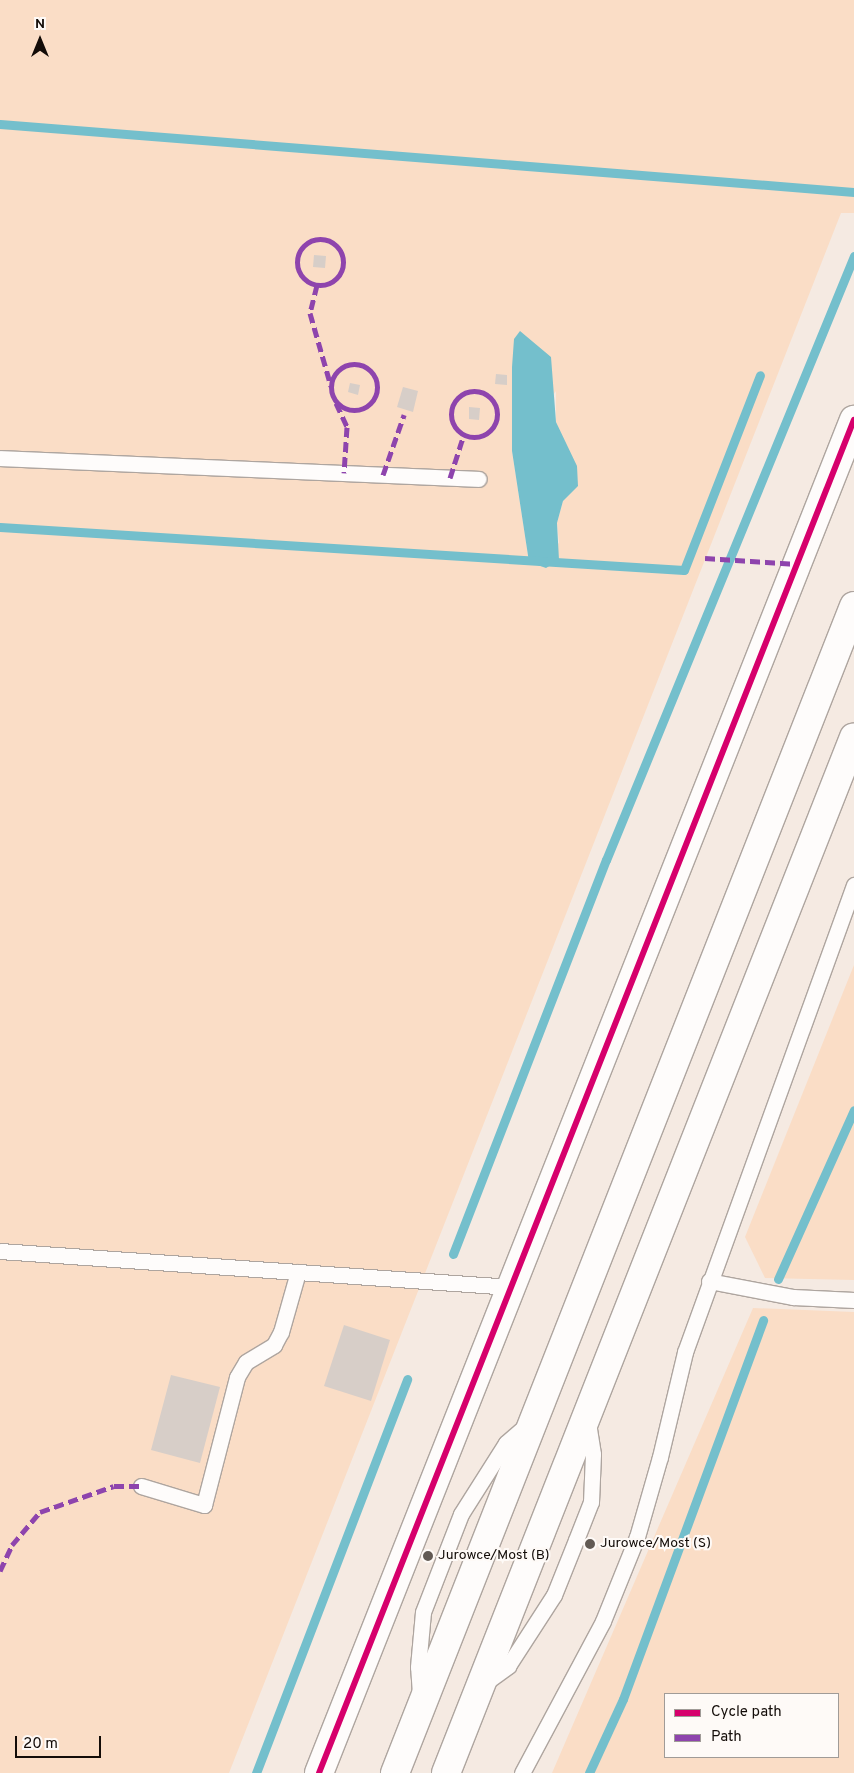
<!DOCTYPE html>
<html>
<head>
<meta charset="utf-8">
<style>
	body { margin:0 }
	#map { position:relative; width:854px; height:1773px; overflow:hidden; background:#f5eae2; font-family:Overpass,sans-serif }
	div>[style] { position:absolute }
	.green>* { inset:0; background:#faddc6 }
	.water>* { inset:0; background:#74bfcc }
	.stream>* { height:9px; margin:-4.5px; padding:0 4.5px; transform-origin:4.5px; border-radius:4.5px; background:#74bfcc }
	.building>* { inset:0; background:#d7cec8 }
	.roads { filter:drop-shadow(1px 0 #aea59f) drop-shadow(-1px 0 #aea59f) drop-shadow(0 1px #aea59f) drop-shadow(0 -1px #aea59f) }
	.service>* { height:15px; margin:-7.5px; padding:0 7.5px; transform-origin:7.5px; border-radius:7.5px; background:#fefcfb }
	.minor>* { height:28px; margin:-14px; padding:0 14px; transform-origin:14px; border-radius:14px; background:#fefcfb }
	.trunk>* { height:28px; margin:-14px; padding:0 14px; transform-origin:14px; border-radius:14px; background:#fefcfb }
	.quiet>* { height:5px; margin-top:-2.5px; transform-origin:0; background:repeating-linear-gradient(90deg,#8e44ad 0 10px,transparent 0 15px) }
	.quiet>.ring { margin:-2.5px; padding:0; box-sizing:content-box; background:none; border:5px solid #8e44ad; border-radius:50% }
	.cycleway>* { height:6px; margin:-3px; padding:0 3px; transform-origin:3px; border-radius:3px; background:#d6006c }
	.dots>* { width:14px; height:14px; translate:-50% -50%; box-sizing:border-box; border:2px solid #fefaf7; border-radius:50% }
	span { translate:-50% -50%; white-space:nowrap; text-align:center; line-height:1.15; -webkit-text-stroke:4px #fefaf7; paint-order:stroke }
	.poi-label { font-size:14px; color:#130c08 }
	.left { translate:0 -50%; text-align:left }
	.legend { position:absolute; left:664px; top:1693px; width:175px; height:65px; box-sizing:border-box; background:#fefaf7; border:1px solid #a09b97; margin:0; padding:6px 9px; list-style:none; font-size:15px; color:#130c08 }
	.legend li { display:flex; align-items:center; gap:10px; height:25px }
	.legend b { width:25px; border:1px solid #a09b97 }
	.north { position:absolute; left:15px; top:15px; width:50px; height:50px; -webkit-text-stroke:4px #fefaf7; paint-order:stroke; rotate:0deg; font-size:14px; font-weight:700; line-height:20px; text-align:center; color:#130c08 }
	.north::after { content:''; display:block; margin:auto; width:18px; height:22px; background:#130c08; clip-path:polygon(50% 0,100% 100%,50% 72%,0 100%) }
	.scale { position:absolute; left:15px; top:1736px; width:86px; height:22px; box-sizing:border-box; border:2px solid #130c08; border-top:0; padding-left:6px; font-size:15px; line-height:18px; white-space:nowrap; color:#130c08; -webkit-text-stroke:4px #fefaf7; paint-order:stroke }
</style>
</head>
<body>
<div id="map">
	<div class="green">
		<div style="clip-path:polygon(evenodd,0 0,854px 0,854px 213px,841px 213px,229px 1773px,0 1773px,0 0,556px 391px,556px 422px,578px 485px,563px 501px,557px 523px,559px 543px,529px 562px,512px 451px,556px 391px)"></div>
		<div style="clip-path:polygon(854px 965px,854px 1280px,765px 1278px,745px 1237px)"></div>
		<div style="clip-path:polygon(evenodd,753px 1308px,854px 1312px,854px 1773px,552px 1773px,753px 1308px,665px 1694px,838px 1694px,838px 1757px,665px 1757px,665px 1694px)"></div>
	</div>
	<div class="water">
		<div style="clip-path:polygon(520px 331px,551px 357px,556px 422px,577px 466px,578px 486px,563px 501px,557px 523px,559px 560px,546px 568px,529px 562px,512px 451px,512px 367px,514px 339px)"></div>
	</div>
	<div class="stream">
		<div style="left:0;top:124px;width:857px;rotate:4.55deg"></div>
		<div style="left:0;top:527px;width:685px;rotate:3.6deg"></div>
		<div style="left:684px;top:570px;width:209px;rotate:-68.7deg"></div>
		<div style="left:453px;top:1254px;width:423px;rotate:-68.8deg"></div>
		<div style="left:606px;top:860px;width:653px;rotate:-67.68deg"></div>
		<div style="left:778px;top:1279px;width:185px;rotate:-65.8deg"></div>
		<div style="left:256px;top:1773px;width:422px;rotate:-69deg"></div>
		<div style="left:589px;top:1773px;width:81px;rotate:-65.3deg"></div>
		<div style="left:623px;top:1699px;width:404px;rotate:-69.7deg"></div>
	</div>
	<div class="building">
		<div style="clip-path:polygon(314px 255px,326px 256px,325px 268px,313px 267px)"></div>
		<div style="clip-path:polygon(496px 374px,507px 375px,507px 385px,495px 384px)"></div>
		<div style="clip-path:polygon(350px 383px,360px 385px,358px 395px,348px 392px)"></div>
		<div style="clip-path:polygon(403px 387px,418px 391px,413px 412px,397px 407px)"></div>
		<div style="clip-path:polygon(469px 407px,480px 408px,479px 420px,469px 419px)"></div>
		<div style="clip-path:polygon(344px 1325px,390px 1340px,371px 1401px,324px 1386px)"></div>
		<div style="clip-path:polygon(171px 1375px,220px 1387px,200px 1463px,151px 1450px)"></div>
	</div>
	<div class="roads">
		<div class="service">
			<div style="left:0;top:458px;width:479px;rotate:2.5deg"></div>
			<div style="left:0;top:1251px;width:512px;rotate:4.03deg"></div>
			<div style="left:709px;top:1281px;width:86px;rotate:10.8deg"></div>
			<div style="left:793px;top:1297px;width:61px;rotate:2.8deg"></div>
			<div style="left:141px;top:1486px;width:66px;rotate:16.8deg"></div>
			<div style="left:204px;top:1505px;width:132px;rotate:-75.5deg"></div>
			<div style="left:237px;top:1377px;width:17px;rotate:-59deg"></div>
			<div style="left:246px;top:1362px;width:33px;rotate:-31deg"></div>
			<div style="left:274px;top:1345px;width:15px;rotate:-62deg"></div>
			<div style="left:281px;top:1332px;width:62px;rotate:-74.2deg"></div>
			<div style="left:485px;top:1683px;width:29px;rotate:-36deg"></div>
			<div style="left:508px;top:1666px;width:85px;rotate:-57.1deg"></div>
			<div style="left:554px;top:1595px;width:59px;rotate:-68.2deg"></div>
			<div style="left:576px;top:1540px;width:41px;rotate:-68.5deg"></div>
			<div style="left:591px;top:1502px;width:48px;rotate:-87.6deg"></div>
			<div style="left:593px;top:1454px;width:30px;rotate:-99deg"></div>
			<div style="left:420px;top:1694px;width:27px;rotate:-94deg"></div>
			<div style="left:418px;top:1667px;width:55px;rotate:-84.8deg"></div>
			<div style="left:423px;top:1612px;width:105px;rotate:-68.8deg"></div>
			<div style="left:461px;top:1514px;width:84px;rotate:-57.6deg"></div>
			<div style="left:506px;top:1443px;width:28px;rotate:-41deg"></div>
			<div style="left:522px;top:1773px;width:172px;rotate:-61.9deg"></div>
			<div style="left:603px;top:1621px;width:91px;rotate:-68deg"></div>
			<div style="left:637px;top:1537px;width:83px;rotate:-74deg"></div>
			<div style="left:660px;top:1457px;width:108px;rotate:-76.6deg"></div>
			<div style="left:685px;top:1352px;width:497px;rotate:-70.1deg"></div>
		</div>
		<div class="minor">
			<div style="left:319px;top:1773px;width:1455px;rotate:-68.43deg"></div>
		</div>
		<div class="trunk">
			<div style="left:395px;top:1773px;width:1254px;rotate:-68.53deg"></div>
			<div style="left:446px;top:1773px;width:1113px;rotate:-68.5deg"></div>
		</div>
	</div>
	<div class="quiet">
		<div class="ring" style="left:297px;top:239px;width:41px;height:41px"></div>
		<div style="left:317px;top:285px;width:29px;rotate:104deg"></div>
		<div style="left:310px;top:313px;width:76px;rotate:74deg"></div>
		<div class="ring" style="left:331px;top:364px;width:41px;height:41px"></div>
		<div class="ring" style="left:451px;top:391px;width:41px;height:41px"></div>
		<div style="left:336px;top:403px;width:26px;rotate:65deg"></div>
		<div style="left:347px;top:427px;width:46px;rotate:93.7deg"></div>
		<div style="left:383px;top:475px;width:64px;rotate:-70.7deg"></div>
		<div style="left:450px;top:478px;width:46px;rotate:-72.3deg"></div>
		<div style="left:705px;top:558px;width:92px;rotate:3.7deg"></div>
		<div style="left:0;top:1571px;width:29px;rotate:-65deg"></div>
		<div style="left:12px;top:1545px;width:43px;rotate:-49.7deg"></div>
		<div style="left:40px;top:1512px;width:78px;rotate:-19.4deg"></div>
		<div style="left:114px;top:1486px;width:27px"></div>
	</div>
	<div class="cycleway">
		<div style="left:319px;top:1773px;width:1455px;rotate:-68.43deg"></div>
	</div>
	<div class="dots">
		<div style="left:590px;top:1544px;background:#625a54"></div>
		<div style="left:428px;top:1556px;background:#625a54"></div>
	</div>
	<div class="poi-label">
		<span class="left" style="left:600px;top:1544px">Jurowce/Most (S)</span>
		<span class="left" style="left:438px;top:1556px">Jurowce/Most (B)</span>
	</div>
	<ul class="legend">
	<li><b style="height:6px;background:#d6006c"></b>Cycle path</li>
	<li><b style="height:6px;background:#8e44ad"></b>Path</li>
	</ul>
	<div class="north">N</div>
	<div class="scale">20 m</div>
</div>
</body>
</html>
